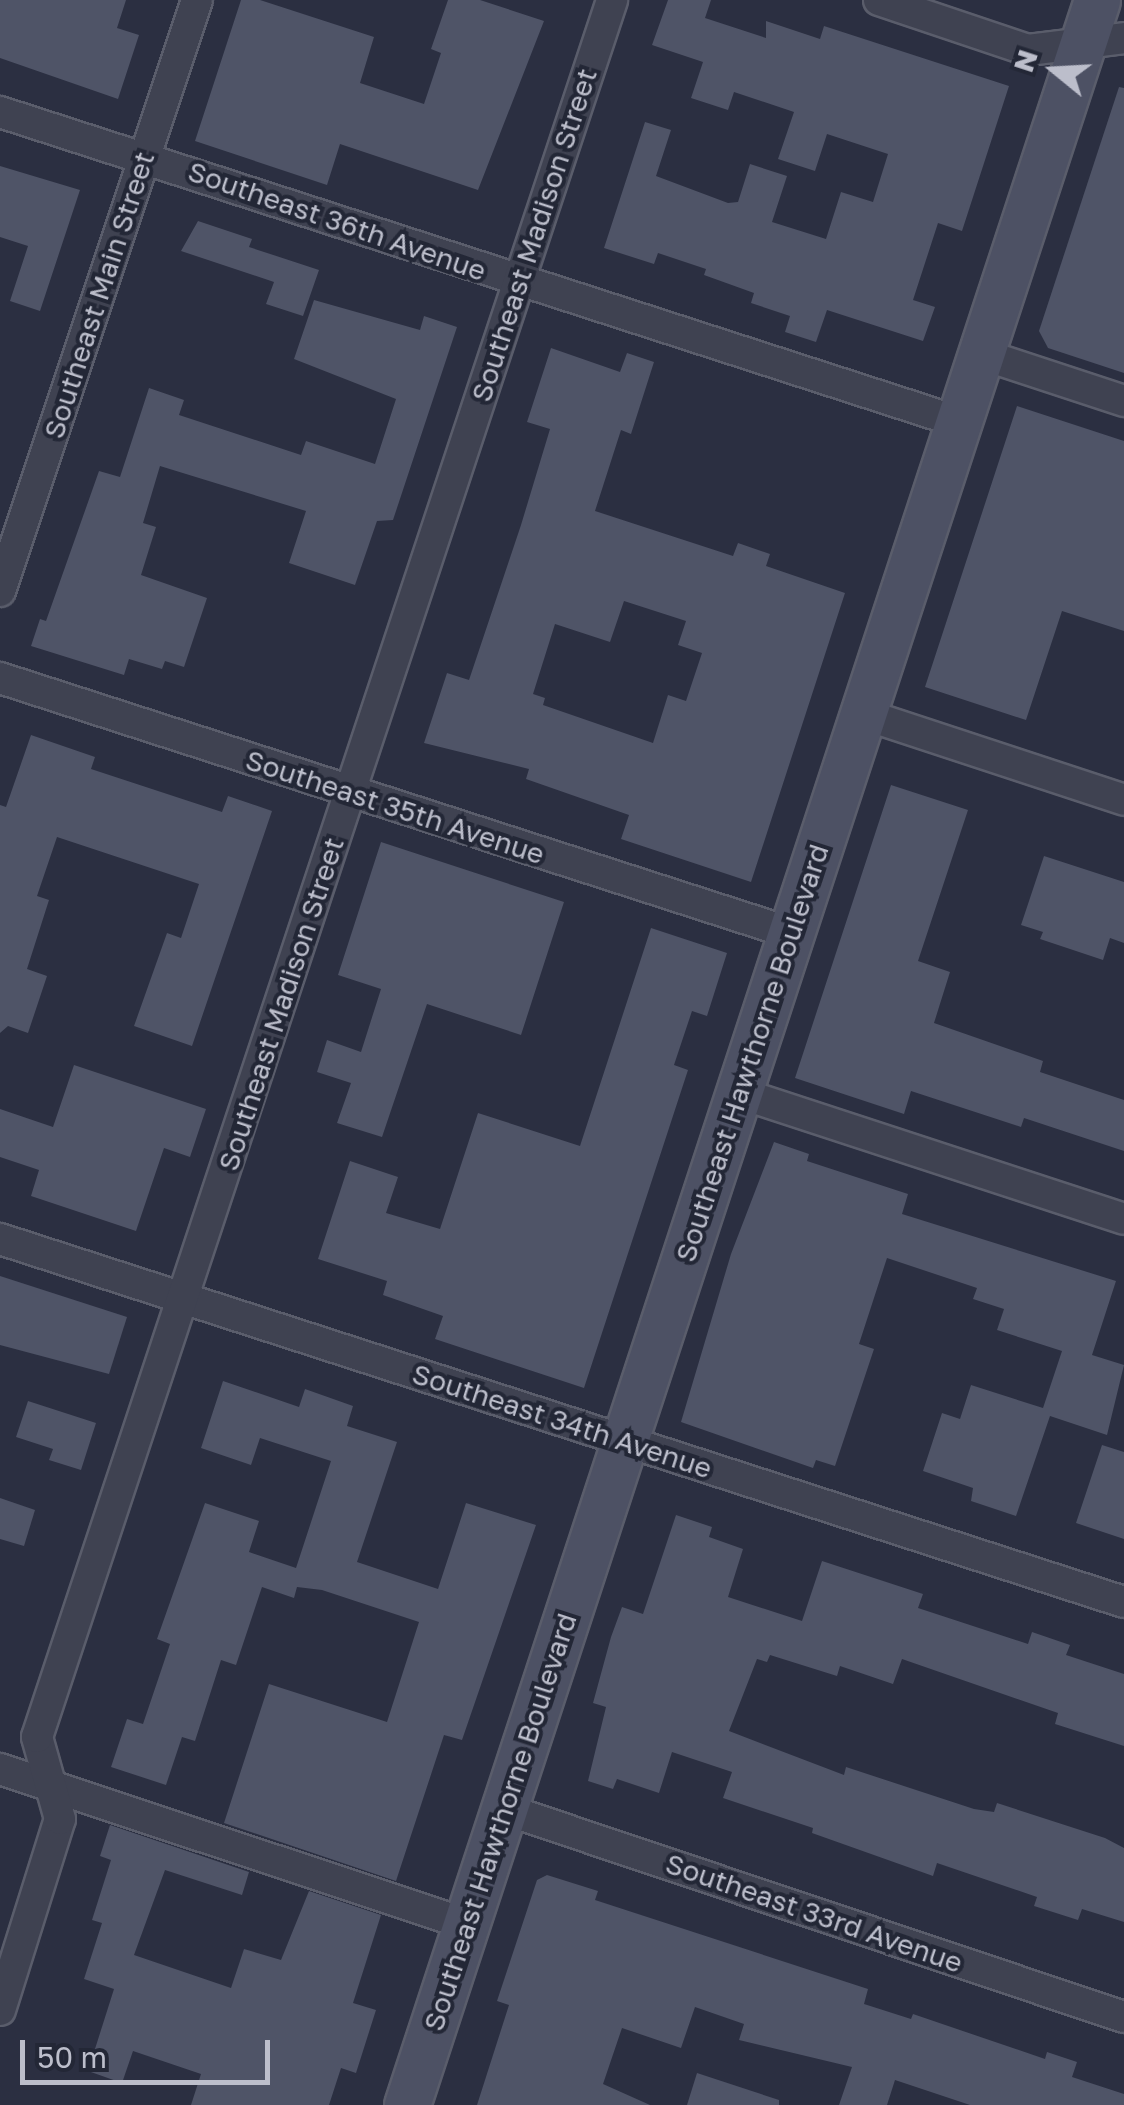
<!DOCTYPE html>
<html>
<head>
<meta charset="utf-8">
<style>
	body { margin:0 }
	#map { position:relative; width:1124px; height:2105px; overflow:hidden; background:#2b2f41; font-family:"Golos Text",sans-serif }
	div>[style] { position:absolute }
	.building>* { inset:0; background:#4f5467 }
	.roads { filter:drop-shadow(2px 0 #5a5d6b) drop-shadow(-2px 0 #5a5d6b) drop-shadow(0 2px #5a5d6b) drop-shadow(0 -2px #5a5d6b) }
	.minor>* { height:30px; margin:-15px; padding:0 15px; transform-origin:15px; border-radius:15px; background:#3f4251 }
	.secondary>* { height:45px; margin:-22.5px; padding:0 22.5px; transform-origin:22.5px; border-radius:22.5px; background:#4d5164 }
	span { translate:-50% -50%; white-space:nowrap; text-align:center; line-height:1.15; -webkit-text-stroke:8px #232736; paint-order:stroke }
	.street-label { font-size:28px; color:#bcbecb }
	.north { position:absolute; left:1004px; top:20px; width:100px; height:100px; -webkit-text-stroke:8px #232736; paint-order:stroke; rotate:288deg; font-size:28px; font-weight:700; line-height:40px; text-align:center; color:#bcbecb }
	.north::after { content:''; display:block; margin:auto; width:35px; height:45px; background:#bcbecb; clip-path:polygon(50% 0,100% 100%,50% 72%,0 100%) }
	.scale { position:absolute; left:20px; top:2040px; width:250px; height:45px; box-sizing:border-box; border:5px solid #bcbecb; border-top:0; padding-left:12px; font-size:30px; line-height:35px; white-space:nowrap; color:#bcbecb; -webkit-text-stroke:8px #232736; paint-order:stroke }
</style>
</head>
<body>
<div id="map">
	<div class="building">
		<div style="clip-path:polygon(0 0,126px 0,117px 28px,139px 35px,118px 99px,0 58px)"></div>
		<div style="clip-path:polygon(241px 0,260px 0,374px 37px,360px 83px,424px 104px,441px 53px,431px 49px,448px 0,480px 0,544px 21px,478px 190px,340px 144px,327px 185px,195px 141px)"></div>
		<div style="clip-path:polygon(668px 0,711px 0,705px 18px,766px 38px,766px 21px,820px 39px,824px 26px,1009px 86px,962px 231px,938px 223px,913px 300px,935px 307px,923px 341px,827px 310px,816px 342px,785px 332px,790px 316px,751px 303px,754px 293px,704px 275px,706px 269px,658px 253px,654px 264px,604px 248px,645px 122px,671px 130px,656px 176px,728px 203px,738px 202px,750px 164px,787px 176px,772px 222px,826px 239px,841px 192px,873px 202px,888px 154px,827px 134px,815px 171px,778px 159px,794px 112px,734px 92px,728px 110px,691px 98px,703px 62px,652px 45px)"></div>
		<div style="clip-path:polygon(1119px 87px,1124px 88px,1124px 373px,1048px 348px,1039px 331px)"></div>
		<div style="clip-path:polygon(0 166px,80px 190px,40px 311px,10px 301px,28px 246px,0 237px)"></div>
		<div style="clip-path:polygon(198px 221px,252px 239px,249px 247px,319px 270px,303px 316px,266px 304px,274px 282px,181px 251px)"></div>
		<div style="clip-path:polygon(314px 300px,420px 330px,424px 316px,457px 327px,393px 520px,377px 521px,355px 585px,289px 563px,306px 511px,160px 466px,143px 523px,156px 527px,141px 575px,207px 598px,184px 667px,165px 661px,162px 669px,129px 659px,124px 675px,31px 646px,40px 619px,46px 621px,99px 471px,120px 477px,149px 388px,184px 400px,179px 415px,301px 455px,306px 441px,375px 464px,396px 399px,294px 359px)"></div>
		<div style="clip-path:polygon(evenodd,551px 348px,620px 372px,627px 353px,654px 362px,631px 434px,621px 430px,595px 511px,733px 556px,738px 543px,770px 554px,766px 566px,845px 593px,751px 882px,621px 839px,629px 815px,526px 779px,529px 769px,424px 743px,447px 673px,469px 680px,521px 525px,550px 429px,527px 422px,551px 348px,624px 601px,686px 621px,678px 645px,702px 653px,686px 701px,668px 695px,653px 743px,543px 705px,545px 698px,533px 694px,555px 624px,610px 642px,624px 601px)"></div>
		<div style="clip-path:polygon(1017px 406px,1124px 441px,1124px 631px,1062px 611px,1026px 720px,925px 687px)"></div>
		<div style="clip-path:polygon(31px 735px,95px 757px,91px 769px,222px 812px,228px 796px,272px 811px,192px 1046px,134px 1026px,167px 933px,181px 938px,199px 884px,57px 837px,37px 896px,49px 900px,27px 969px,47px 976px,28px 1033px,8px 1026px,0 1033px,0 805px,6px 807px)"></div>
		<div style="clip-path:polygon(891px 785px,968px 810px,918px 961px,950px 972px,934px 1023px,1043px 1061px,1040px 1072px,1124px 1100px,1124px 1151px,1024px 1118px,1021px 1127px,911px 1091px,904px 1114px,795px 1078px)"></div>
		<div style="clip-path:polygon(381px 842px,564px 902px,521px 1035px,427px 1004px,382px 1137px,337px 1123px,351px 1083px,317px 1072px,327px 1040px,361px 1052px,381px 989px,338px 975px)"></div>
		<div style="clip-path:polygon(1044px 856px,1124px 882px,1124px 943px,1110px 938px,1103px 960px,1040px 939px,1043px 932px,1021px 925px)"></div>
		<div style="clip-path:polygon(651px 928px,727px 953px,707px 1016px,692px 1011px,674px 1065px,688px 1070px,584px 1388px,435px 1339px,443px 1316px,383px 1295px,387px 1281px,318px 1259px,350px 1161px,398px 1177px,386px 1213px,440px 1229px,478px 1113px,580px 1146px)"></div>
		<div style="clip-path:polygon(74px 1065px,206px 1109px,190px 1157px,164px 1148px,136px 1231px,31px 1196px,39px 1170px,0 1157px,0 1109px,53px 1127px)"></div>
		<div style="clip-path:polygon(774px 1142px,809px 1154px,807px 1161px,908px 1194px,902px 1214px,1116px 1281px,1092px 1355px,1124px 1365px,1107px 1435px,1050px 1416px,1016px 1516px,971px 1501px,973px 1488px,923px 1471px,942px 1413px,960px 1419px,971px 1385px,1043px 1408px,1062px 1351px,997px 1330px,1004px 1309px,973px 1299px,977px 1288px,887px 1258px,859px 1344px,874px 1349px,835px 1466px,816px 1460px,813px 1468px,681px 1422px,731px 1254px)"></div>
		<div style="clip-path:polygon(0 1276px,127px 1317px,109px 1374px,0 1345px)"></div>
		<div style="clip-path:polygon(223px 1381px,299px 1407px,305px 1389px,353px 1406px,347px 1426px,397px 1442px,357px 1562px,438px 1589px,466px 1503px,536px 1525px,462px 1740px,444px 1735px,396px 1881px,224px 1823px,269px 1684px,387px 1722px,419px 1622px,322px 1590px,297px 1587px,294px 1598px,262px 1587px,236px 1665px,221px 1660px,195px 1741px,182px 1737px,166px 1785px,111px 1767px,127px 1719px,143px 1724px,170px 1644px,157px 1639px,205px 1503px,259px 1521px,249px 1552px,296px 1568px,331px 1461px,260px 1438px,251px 1465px,201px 1448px)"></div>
		<div style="clip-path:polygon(28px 1401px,96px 1423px,81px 1470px,49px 1460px,53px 1449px,16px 1437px)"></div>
		<div style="clip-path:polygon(1102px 1445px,1124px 1452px,1124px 1539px,1076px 1523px)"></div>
		<div style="clip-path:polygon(0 1498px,35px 1510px,24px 1546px,0 1539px)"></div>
		<div style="clip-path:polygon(676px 1515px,712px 1527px,709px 1537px,743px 1549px,728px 1597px,802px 1621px,822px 1561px,923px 1594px,918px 1608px,1028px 1644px,1032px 1632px,1070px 1645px,1066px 1655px,1124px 1674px,1124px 1746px,1055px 1724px,1058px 1713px,902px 1659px,893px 1684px,840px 1666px,837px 1676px,770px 1655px,767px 1662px,757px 1659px,729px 1731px,844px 1775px,846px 1767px,974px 1809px,994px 1812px,997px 1803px,1105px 1838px,1124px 1848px,1124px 1922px,1082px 1909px,1078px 1920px,1034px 1906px,1037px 1897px,937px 1863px,933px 1876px,812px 1833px,813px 1828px,723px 1798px,732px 1772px,672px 1752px,659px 1793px,617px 1779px,613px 1789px,588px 1781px,606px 1707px,593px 1703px,611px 1637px,622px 1607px,643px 1614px)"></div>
		<div style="clip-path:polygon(110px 1825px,249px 1872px,242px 1895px,165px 1870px,134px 1955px,231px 1988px,244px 1949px,281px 1960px,309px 1891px,381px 1915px,353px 2003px,376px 2010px,356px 2073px,341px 2068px,329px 2105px,191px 2105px,201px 2074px,133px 2051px,122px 2083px,88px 2071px,114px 1989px,84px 1979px,102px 1923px,92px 1920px,111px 1860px,100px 1856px)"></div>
		<div style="clip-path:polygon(547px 1875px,598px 1891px,595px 1900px,868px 1989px,864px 2004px,911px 2019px,913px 2014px,1045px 2059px,1047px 2052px,1077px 2062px,1072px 2077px,1124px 2094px,1124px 2105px,970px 2105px,895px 2080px,887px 2105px,839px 2105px,852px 2067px,739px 2040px,744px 2024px,695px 2007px,681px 2048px,622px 2028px,603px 2084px,650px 2105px,477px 2105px,509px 2005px,497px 2001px,537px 1880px)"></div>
		<div style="clip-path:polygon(697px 2073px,779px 2100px,779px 2105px,687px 2105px)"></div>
	</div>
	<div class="roads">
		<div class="minor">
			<div style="left:879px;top:0;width:157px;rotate:18.6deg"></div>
			<div style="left:1028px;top:50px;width:97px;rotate:-7.1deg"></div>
			<div style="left:0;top:112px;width:1008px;rotate:17.91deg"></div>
			<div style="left:981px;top:354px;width:151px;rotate:18.2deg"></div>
			<div style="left:0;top:591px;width:623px;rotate:-71.57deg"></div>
			<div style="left:0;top:678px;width:831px;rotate:17.87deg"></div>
			<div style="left:863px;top:714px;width:275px;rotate:18.2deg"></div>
			<div style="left:739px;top:1093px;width:405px;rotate:18.1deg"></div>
			<div style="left:0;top:1239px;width:1181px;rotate:17.9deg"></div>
			<div style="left:0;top:1769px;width:492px;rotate:18.4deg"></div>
			<div style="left:504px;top:1809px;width:654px;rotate:18.55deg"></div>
			<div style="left:0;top:2010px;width:200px;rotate:-72.6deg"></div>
			<div style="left:60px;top:1819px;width:85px;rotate:-105.7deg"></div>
			<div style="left:37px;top:1737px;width:1830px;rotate:-71.68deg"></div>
		</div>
		<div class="secondary">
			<div style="left:407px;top:2105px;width:2215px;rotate:-71.85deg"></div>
		</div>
	</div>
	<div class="street-label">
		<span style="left:337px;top:221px;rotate:19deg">Southeast 36th Avenue</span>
		<span style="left:534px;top:235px;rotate:-72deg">Southeast Madison Street</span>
		<span style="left:99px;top:295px;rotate:-72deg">Southeast Main Street</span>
		<span style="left:395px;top:807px;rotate:18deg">Southeast 35th Avenue</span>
		<span style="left:281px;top:1004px;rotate:-72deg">Southeast Madison Street</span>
		<span style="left:752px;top:1053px;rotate:-72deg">Southeast Hawthorne Boulevard</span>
		<span style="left:562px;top:1421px;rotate:18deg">Southeast 34th Avenue</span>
		<span style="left:500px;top:1822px;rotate:-72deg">Southeast Hawthorne Boulevard</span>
		<span style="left:814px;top:1913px;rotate:19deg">Southeast 33rd Avenue</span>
	</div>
	<div class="north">N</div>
	<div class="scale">50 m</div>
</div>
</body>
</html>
